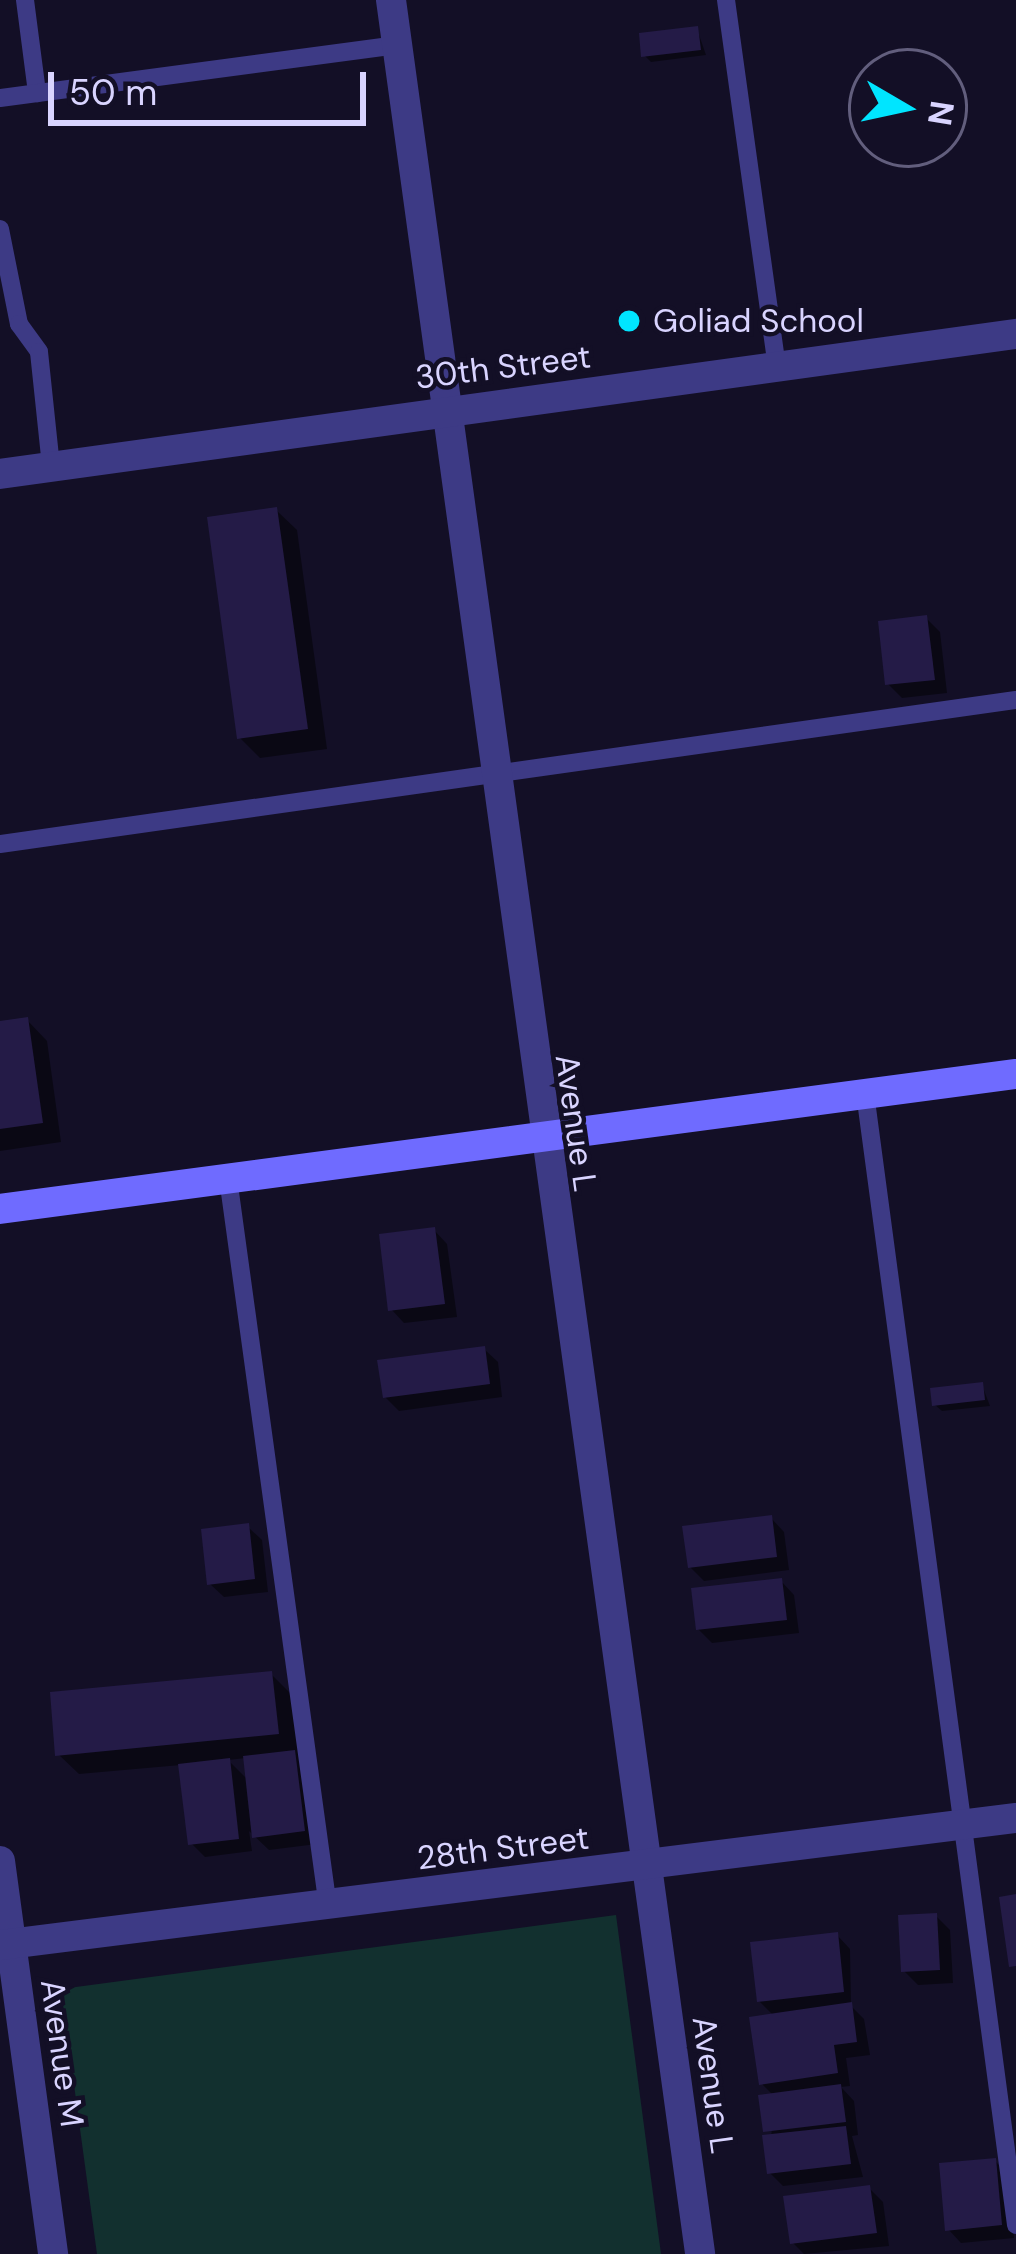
<!DOCTYPE html>
<html>
<head>
<meta charset="utf-8">
<style>
	body { margin:0 }
	#map { position:relative; width:1016px; height:2254px; overflow:hidden; background:#130f26; font-family:"DM Sans",sans-serif }
	div>[style] { position:absolute }
	.green>* { inset:0; background:#12302f }
	.shadow>* { inset:0; background:#0007 }
	.building>* { inset:0; background:#241b47 }
	.lane>* { height:18px; margin:-9px; padding:0 9px; transform-origin:9px; border-radius:9px; background:#3d3a85 }
	.street>* { height:30px; margin:-15px; padding:0 15px; transform-origin:15px; border-radius:15px; background:#3d3a85 }
	.secondary>* { height:30px; margin:-15px; padding:0 15px; transform-origin:15px; border-radius:15px; background:#6f6bff }
	.dots>* { width:33px; height:33px; translate:-50% -50%; box-sizing:border-box; border:6px solid #130f26; border-radius:50% }
	span { translate:-50% -50%; white-space:nowrap; text-align:center; line-height:1.15; -webkit-text-stroke:9px #130f26; paint-order:stroke }
	.poi-label { font-size:33px; color:#d9d4ff }
	.left { translate:0 -50%; text-align:left }
	.street-label { font-size:33px; color:#d9d4ff }
	.north { position:absolute; left:848px; top:48px; width:120px; height:120px; box-sizing:border-box; background:#130f26; border:3px solid #625e7d; border-radius:50%; rotate:99deg; font-size:33px; font-weight:700; line-height:48px; text-align:center; color:#d9d4ff }
	.north::after { content:''; display:block; margin:auto; width:42px; height:54px; background:#00e5ff; clip-path:polygon(50% 0,100% 100%,50% 72%,0 100%) }
	.scale { position:absolute; left:48px; top:72px; width:318px; height:54px; box-sizing:border-box; border:6px solid #d9d4ff; border-top:0; padding-left:15px; font-size:36px; line-height:42px; white-space:nowrap; color:#d9d4ff; -webkit-text-stroke:9px #130f26; paint-order:stroke }
</style>
</head>
<body>
<div id="map">
	<div class="green">
		<div style="clip-path:polygon(616px 1915px,661px 2254px,97px 2254px,61px 1989px)"></div>
	</div>
	<div class="shadow">
		<div style="clip-path:polygon(697px 29px,706px 55px,651px 62px,644px 55px)"></div>
		<div style="clip-path:polygon(276px 510px,297px 530px,327px 749px,260px 758px,240px 738px)"></div>
		<div style="clip-path:polygon(926px 618px,940px 632px,947px 693px,902px 698px,888px 684px)"></div>
		<div style="clip-path:polygon(27px 1020px,47px 1041px,61px 1142px,0 1151px,0 1024px)"></div>
		<div style="clip-path:polygon(434px 1230px,447px 1244px,457px 1317px,404px 1323px,391px 1309px)"></div>
		<div style="clip-path:polygon(484px 1349px,498px 1362px,502px 1397px,399px 1411px,385px 1397px)"></div>
		<div style="clip-path:polygon(982px 1385px,990px 1406px,942px 1411px,935px 1405px)"></div>
		<div style="clip-path:polygon(771px 1518px,784px 1532px,789px 1570px,704px 1581px,690px 1567px)"></div>
		<div style="clip-path:polygon(248px 1527px,262px 1540px,268px 1592px,224px 1597px,210px 1584px)"></div>
		<div style="clip-path:polygon(781px 1581px,794px 1595px,799px 1633px,712px 1643px,698px 1629px)"></div>
		<div style="clip-path:polygon(evenodd,271px 1674px,291px 1694px,317px 1844px,269px 1850px,249px 1831px,252px 1851px,205px 1857px,191px 1843px,181px 1765px,79px 1774px,58px 1754px,271px 1674px,246px 1758px,249px 1781px,228px 1760px,246px 1758px)"></div>
		<div style="clip-path:polygon(936px 1916px,950px 1930px,953px 1983px,918px 1985px,904px 1971px)"></div>
		<div style="clip-path:polygon(837px 1935px,850px 1949px,851px 2006px,864px 2019px,870px 2055px,846px 2058px,850px 2086px,841px 2087px,854px 2101px,858px 2135px,852px 2136px,863px 2177px,783px 2186px,769px 2172px,774px 2096px,761px 2083px,774px 2016px,759px 2001px)"></div>
		<div style="clip-path:polygon(995px 2161px,1009px 2175px,1014px 2238px,961px 2243px,948px 2229px)"></div>
		<div style="clip-path:polygon(869px 2188px,883px 2202px,889px 2246px,804px 2254px,793px 2243px)"></div>
	</div>
	<div class="building">
		<div style="clip-path:polygon(698px 26px,701px 50px,641px 57px,639px 33px)"></div>
		<div style="clip-path:polygon(277px 507px,308px 729px,237px 739px,207px 517px)"></div>
		<div style="clip-path:polygon(927px 615px,935px 680px,885px 685px,878px 621px)"></div>
		<div style="clip-path:polygon(28px 1017px,43px 1123px,0 1129px,0 1021px)"></div>
		<div style="clip-path:polygon(435px 1227px,445px 1304px,388px 1311px,379px 1234px)"></div>
		<div style="clip-path:polygon(485px 1346px,490px 1384px,383px 1398px,377px 1360px)"></div>
		<div style="clip-path:polygon(983px 1382px,985px 1400px,932px 1406px,930px 1388px)"></div>
		<div style="clip-path:polygon(772px 1515px,777px 1557px,688px 1568px,682px 1526px)"></div>
		<div style="clip-path:polygon(249px 1523px,255px 1579px,207px 1585px,201px 1529px)"></div>
		<div style="clip-path:polygon(782px 1578px,787px 1620px,696px 1630px,691px 1588px)"></div>
		<div style="clip-path:polygon(272px 1671px,279px 1734px,55px 1756px,50px 1692px)"></div>
		<div style="clip-path:polygon(295px 1750px,305px 1831px,252px 1838px,243px 1756px)"></div>
		<div style="clip-path:polygon(230px 1758px,239px 1839px,188px 1845px,178px 1764px)"></div>
		<div style="clip-path:polygon(1016px 1894px,1016px 1966px,1009px 1967px,999px 1897px)"></div>
		<div style="clip-path:polygon(937px 1913px,940px 1970px,901px 1972px,898px 1915px)"></div>
		<div style="clip-path:polygon(838px 1932px,844px 1992px,757px 2002px,750px 1942px)"></div>
		<div style="clip-path:polygon(852px 2002px,857px 2042px,834px 2045px,838px 2073px,759px 2085px,749px 2017px)"></div>
		<div style="clip-path:polygon(841px 2084px,846px 2122px,763px 2132px,758px 2095px)"></div>
		<div style="clip-path:polygon(846px 2126px,851px 2164px,767px 2174px,762px 2135px)"></div>
		<div style="clip-path:polygon(996px 2158px,1002px 2225px,945px 2231px,939px 2163px)"></div>
		<div style="clip-path:polygon(870px 2185px,877px 2233px,790px 2244px,783px 2196px)"></div>
	</div>
	<div class="lane">
		<div style="left:25px;top:0;width:94px;rotate:82.6deg"></div>
		<div style="left:726px;top:0;width:371px;rotate:82.1deg"></div>
		<div style="left:0;top:98px;width:401px;rotate:-7.6deg"></div>
		<div style="left:0;top:229px;width:97px;rotate:78.7deg"></div>
		<div style="left:19px;top:324px;width:34px;rotate:54deg"></div>
		<div style="left:39px;top:352px;width:115px;rotate:84deg"></div>
		<div style="left:0;top:844px;width:1026px;rotate:-8.07deg"></div>
		<div style="left:865px;top:1093px;width:1142px;rotate:82.4deg"></div>
		<div style="left:228px;top:1178px;width:736px;rotate:82.19deg"></div>
	</div>
	<div class="street">
		<div style="left:391px;top:0;width:2275px;rotate:82.19deg"></div>
		<div style="left:0;top:474px;width:1026px;rotate:-7.85deg"></div>
		<div style="left:0;top:1861px;width:397px;rotate:82.3deg"></div>
		<div style="left:0;top:1945px;width:1024px;rotate:-7.13deg"></div>
	</div>
	<div class="secondary">
		<div style="left:0;top:1209px;width:1025px;rotate:-7.57deg"></div>
	</div>
	<div class="dots">
		<div style="left:629px;top:321px;background:#00e5ff"></div>
	</div>
	<div class="poi-label">
		<span class="left" style="left:653px;top:321px">Goliad School</span>
	</div>
	<div class="street-label">
		<span style="left:503px;top:367px;rotate:-7deg">30th Street</span>
		<span style="left:576px;top:1123px;rotate:82deg">Avenue L</span>
		<span style="left:503px;top:1848px;rotate:-7deg">28th Street</span>
		<span style="left:62px;top:2053px;rotate:82deg">Avenue M</span>
		<span style="left:713px;top:2085px;rotate:82deg">Avenue L</span>
	</div>
	<div class="north">N</div>
	<div class="scale">50 m</div>
</div>
</body>
</html>
